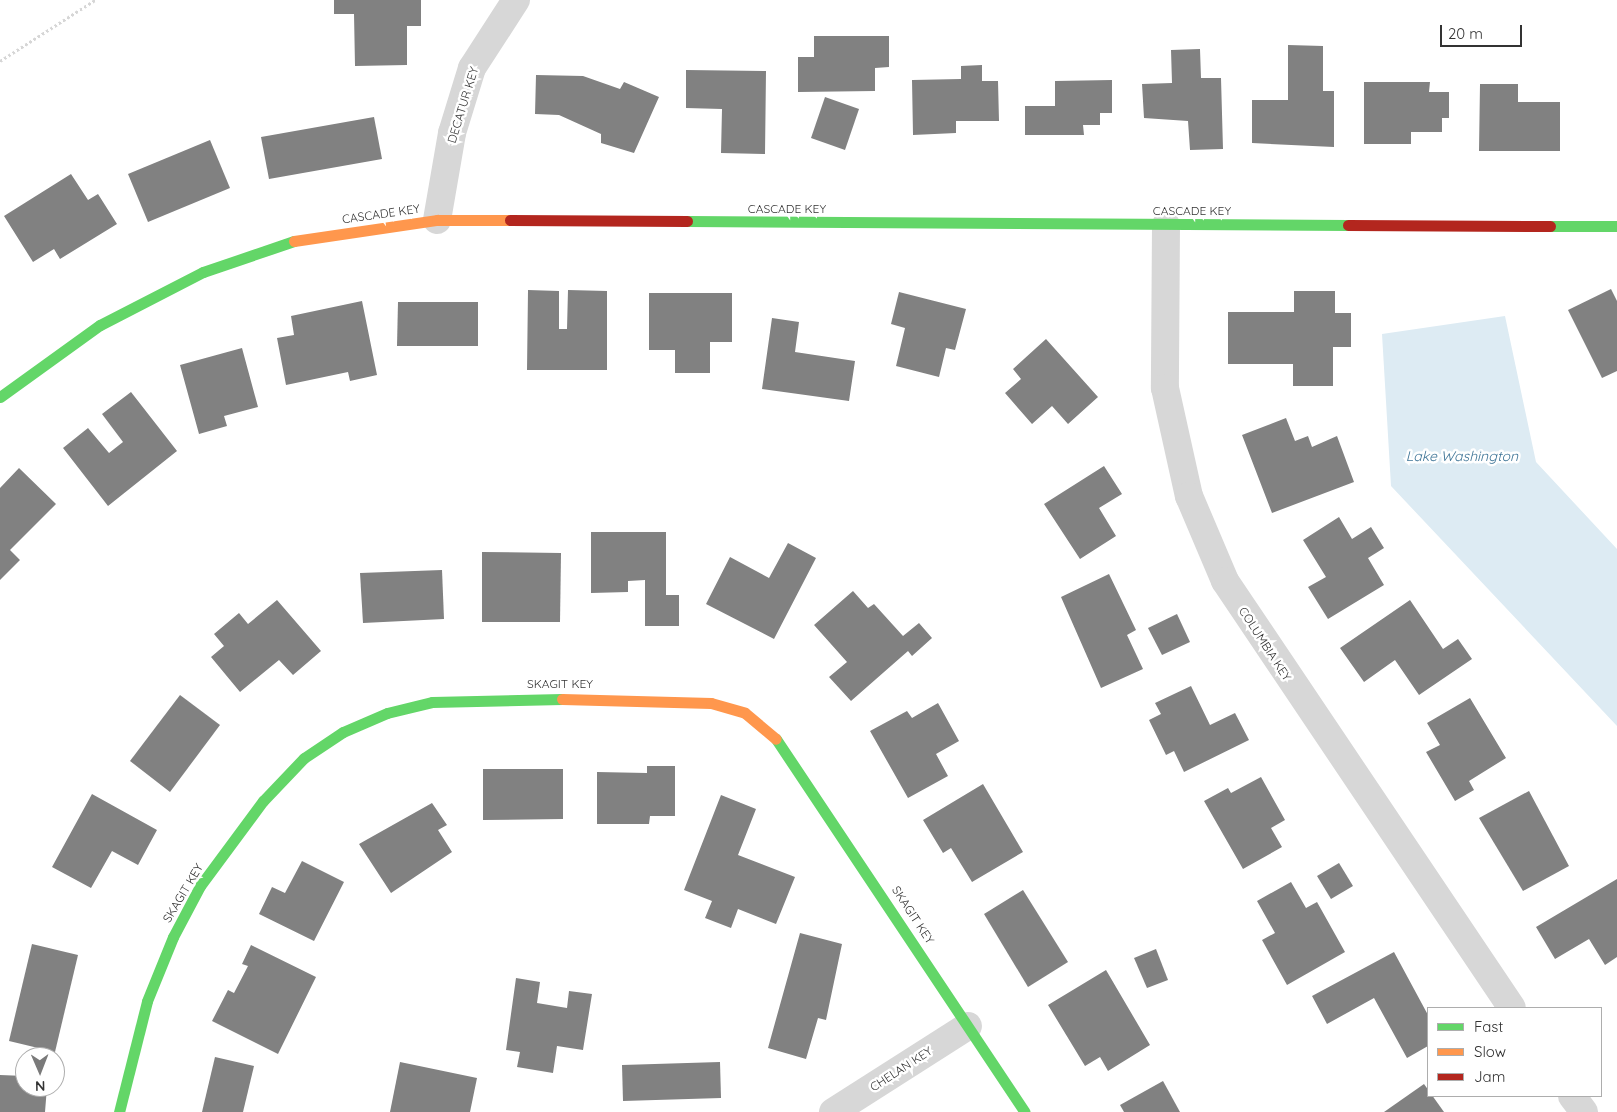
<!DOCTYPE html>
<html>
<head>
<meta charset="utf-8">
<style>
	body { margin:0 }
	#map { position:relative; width:1617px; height:1112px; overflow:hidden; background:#fff; font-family:Quicksand,sans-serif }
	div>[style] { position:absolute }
	.water>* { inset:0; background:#ddebf3 }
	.building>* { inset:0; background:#818181 }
	.path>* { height:3px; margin-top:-1.5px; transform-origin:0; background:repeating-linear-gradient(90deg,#d6d6d6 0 2.5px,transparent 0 5px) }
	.street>* { height:28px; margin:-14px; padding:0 14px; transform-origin:14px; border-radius:14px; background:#d7d7d7 }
	.fast>* { height:11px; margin:-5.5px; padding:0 5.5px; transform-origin:5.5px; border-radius:5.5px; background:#63d668 }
	.slow>* { height:11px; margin:-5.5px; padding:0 5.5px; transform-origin:5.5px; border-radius:5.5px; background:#ff974d }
	.jam>* { height:11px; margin:-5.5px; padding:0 5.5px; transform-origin:5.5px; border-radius:5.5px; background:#b3261e }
	span { translate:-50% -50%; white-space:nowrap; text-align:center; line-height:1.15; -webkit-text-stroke:5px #fff; paint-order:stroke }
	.street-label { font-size:12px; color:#333 }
	.water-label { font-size:14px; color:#3f7597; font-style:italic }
	.legend { position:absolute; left:1427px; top:1007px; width:175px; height:90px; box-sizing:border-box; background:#fff; border:1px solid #adadad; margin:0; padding:6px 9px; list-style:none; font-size:15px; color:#333 }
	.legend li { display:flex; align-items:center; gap:10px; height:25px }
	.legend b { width:25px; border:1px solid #adadad }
	.north { position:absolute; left:15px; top:1047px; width:50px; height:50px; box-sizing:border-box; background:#fff; border:1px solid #adadad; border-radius:50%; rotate:179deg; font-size:14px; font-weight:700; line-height:20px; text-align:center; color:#333 }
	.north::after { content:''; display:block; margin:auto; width:18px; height:22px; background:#7a7a7a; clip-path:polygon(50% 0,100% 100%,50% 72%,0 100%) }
	.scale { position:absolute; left:1440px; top:25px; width:82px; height:22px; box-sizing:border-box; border:2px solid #333; border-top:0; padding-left:6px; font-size:15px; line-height:18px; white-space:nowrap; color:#333; -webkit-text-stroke:4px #fff; paint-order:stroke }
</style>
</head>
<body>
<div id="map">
	<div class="water">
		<div style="clip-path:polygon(1505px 316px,1536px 462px,1617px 549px,1617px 726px,1391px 486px,1382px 334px)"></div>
	</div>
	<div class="building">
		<div style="clip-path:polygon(334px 0,421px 0,421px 26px,407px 26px,407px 65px,355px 66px,354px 14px,334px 14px)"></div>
		<div style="clip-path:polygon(814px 36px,889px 36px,889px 67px,875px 68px,875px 91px,798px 92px,798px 57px,814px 57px)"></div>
		<div style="clip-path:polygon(1288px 45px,1323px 46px,1323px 91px,1334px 91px,1334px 147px,1252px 143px,1252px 100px,1288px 100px)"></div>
		<div style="clip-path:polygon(1200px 49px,1201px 78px,1221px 78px,1223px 149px,1190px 150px,1188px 121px,1144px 118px,1142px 84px,1172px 83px,1171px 50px)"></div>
		<div style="clip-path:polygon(982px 65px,982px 81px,998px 81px,999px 121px,956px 121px,956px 133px,913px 135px,912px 80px,961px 79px,961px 66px)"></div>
		<div style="clip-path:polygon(686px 70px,766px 71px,765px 154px,721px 153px,722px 109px,686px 108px)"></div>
		<div style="clip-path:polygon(536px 75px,583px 76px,620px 89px,624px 82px,659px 97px,634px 153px,601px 143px,601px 134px,559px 115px,535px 114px)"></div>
		<div style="clip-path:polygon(1112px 80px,1112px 113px,1100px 113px,1100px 125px,1083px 125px,1084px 135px,1025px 135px,1025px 106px,1055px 106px,1055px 81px)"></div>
		<div style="clip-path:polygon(1364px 82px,1430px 82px,1429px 92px,1449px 92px,1449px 118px,1442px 118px,1442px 132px,1411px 132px,1411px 144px,1364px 144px)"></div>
		<div style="clip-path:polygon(1480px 84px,1518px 84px,1518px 102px,1560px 102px,1560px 151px,1479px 151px)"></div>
		<div style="clip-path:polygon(825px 97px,859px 109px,845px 150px,811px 138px)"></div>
		<div style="clip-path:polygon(374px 117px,382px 159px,269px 179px,261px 137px)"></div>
		<div style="clip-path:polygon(210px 140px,230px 188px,148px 222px,128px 174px)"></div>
		<div style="clip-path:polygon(71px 174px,88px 200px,98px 194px,117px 224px,60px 259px,54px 249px,33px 262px,4px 216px)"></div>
		<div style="clip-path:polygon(1611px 289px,1617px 301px,1617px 371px,1602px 378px,1568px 310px)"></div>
		<div style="clip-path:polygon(528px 290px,559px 291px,559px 329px,567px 329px,568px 290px,607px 291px,607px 370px,527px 370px)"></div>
		<div style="clip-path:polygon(1294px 291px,1335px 291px,1335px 313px,1351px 313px,1351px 347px,1333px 347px,1333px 386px,1293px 386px,1293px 364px,1228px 364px,1228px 312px,1294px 312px)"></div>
		<div style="clip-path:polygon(899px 292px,966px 309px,955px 350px,946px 348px,939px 377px,896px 366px,905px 328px,891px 324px)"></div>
		<div style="clip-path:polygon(649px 293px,732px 293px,732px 342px,710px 342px,710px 373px,675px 373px,675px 350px,649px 350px)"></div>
		<div style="clip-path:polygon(362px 301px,377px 375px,350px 381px,348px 372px,286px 385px,277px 338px,294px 335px,291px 316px)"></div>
		<div style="clip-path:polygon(398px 302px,478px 302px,478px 346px,397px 346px)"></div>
		<div style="clip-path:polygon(772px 318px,799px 322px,795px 352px,855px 361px,849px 401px,762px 389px)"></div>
		<div style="clip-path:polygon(1046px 339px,1098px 397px,1068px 424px,1052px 406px,1032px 424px,1005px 393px,1021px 379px,1013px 369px)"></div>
		<div style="clip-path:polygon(242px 348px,258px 407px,224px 416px,227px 426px,199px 434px,180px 365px)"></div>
		<div style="clip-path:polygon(131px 392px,177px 451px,108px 506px,63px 448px,88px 428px,109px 453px,123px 442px,102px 414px)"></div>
		<div style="clip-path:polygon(1286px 418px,1295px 441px,1308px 436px,1312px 447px,1337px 436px,1354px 482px,1272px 513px,1242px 435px)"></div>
		<div style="clip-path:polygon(1104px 466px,1122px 494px,1099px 508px,1116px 536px,1080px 559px,1044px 504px)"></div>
		<div style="clip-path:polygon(19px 468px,56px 504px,10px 550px,20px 560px,0 580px,0 488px)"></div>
		<div style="clip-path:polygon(1339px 517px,1352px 539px,1371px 527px,1384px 548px,1368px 558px,1384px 585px,1328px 619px,1308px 587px,1326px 577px,1303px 540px)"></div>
		<div style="clip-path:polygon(591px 532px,666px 532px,666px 595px,679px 595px,679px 626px,645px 626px,645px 580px,628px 581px,628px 592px,591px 593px)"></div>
		<div style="clip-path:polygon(788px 543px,816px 558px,774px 639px,706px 604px,730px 557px,769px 578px)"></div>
		<div style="clip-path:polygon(482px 552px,561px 553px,560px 622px,482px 622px)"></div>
		<div style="clip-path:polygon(442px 570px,444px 619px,363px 623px,360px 573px)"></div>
		<div style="clip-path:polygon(1109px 574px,1136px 630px,1127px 635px,1143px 669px,1101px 688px,1061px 597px)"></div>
		<div style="clip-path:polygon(853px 591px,868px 608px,874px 604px,903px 636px,919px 623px,932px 638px,912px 656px,908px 651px,851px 701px,829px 677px,847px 662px,814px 625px)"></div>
		<div style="clip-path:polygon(277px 600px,321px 651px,293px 675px,279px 660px,240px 692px,211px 657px,224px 646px,214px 634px,239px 613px,248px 624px)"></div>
		<div style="clip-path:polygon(1410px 600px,1443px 649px,1458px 639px,1472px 659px,1419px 695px,1395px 660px,1364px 682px,1340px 648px)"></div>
		<div style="clip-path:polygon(1177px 614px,1190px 642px,1162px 655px,1148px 628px)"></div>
		<div style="clip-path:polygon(1191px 686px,1210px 725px,1235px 713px,1249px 740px,1184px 772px,1174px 751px,1166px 755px,1149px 720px,1161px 714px,1155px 703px)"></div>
		<div style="clip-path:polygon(180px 695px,220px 725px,170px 792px,130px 761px)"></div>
		<div style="clip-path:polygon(1470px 698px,1506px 758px,1469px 781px,1474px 790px,1455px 801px,1426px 752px,1440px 745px,1427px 723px)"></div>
		<div style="clip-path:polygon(938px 703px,959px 741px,936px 754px,948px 776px,908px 798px,870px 731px,907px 711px,912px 718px)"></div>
		<div style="clip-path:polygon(647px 766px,675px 766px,675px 816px,650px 816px,649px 824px,597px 824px,597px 772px,647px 773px)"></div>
		<div style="clip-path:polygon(483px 769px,563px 769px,563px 819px,483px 820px)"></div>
		<div style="clip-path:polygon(1261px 777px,1285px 820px,1271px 828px,1282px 847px,1243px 869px,1204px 801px,1228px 788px,1231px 793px)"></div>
		<div style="clip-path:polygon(983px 784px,1023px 852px,972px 882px,951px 848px,943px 853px,923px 820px)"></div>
		<div style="clip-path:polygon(1529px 791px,1569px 866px,1523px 891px,1479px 818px)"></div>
		<div style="clip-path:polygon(92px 794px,157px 830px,138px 865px,112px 851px,91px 888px,52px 867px)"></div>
		<div style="clip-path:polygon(721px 795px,756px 809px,738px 855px,795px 877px,776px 924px,738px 909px,731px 928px,705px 918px,712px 901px,684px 890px)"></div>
		<div style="clip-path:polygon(432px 803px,447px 825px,438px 830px,452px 852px,391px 893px,359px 844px)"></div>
		<div style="clip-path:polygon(302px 861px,344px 882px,314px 941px,259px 914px,272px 887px,285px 893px)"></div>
		<div style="clip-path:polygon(1339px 863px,1353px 886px,1331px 899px,1317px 876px)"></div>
		<div style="clip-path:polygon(1617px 879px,1617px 957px,1605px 965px,1589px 939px,1555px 959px,1536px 927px)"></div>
		<div style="clip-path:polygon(1291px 882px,1306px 908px,1317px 902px,1345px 952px,1287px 985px,1262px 940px,1275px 933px,1257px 901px)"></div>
		<div style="clip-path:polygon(1023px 890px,1068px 962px,1028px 987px,984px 914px)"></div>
		<div style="clip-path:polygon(800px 933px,842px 944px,826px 1020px,818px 1018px,806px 1059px,768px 1048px)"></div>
		<div style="clip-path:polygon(32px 944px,78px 955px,55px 1052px,9px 1041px)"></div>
		<div style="clip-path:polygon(251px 945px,316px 977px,278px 1054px,212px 1021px,228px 990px,234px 993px,248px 966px,242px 964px)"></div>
		<div style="clip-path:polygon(1156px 949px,1168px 980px,1147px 988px,1134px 958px)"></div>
		<div style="clip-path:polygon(1394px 952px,1428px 1015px,1428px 1046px,1407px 1058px,1374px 998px,1327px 1024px,1312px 996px)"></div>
		<div style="clip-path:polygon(1106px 970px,1150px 1045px,1108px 1071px,1100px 1057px,1085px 1066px,1048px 1005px)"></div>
		<div style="clip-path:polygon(516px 978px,540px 982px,537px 1003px,567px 1008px,569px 991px,592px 994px,583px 1050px,557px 1046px,553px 1073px,517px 1067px,520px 1052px,506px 1050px)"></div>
		<div style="clip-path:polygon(215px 1057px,254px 1066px,243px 1112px,202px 1112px)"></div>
		<div style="clip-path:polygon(400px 1062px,477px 1078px,470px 1112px,390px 1112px)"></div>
		<div style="clip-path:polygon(720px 1062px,721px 1098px,623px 1101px,622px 1065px)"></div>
		<div style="clip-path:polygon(0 1075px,25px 1076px,25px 1087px,47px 1087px,45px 1112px,0 1112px)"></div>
		<div style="clip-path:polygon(1163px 1081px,1180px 1112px,1124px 1112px,1120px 1105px)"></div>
		<div style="clip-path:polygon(1424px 1084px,1444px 1112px,1384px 1112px)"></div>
	</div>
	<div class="path">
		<div style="left:0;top:61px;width:113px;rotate:-32.7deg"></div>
	</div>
	<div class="street">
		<div style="left:437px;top:220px;width:88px;rotate:-80.2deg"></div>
		<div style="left:452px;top:133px;width:68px;rotate:-72.9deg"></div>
		<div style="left:472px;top:68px;width:81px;rotate:-57.1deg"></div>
		<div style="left:1166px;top:225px;width:163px;rotate:90.4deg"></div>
		<div style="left:1165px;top:388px;width:111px;rotate:77.5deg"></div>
		<div style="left:1189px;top:496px;width:92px;rotate:67deg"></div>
		<div style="left:1225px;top:581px;width:514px;rotate:56.09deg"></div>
		<div style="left:1572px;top:1096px;width:20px;rotate:53deg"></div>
		<div style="left:833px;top:1112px;width:160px;rotate:-32.5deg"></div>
	</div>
	<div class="fast">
		<div style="left:687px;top:221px;width:661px;rotate:0.35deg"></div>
		<div style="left:1550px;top:226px;width:67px"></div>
		<div style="left:0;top:397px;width:123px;rotate:-35.8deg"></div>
		<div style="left:100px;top:325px;width:116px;rotate:-27.2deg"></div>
		<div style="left:203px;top:272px;width:96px;rotate:-18.8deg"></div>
		<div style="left:776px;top:739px;width:448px;rotate:56.3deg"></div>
		<div style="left:119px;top:1112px;width:114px;rotate:-75.8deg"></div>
		<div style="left:147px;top:1001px;width:69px;rotate:-67.9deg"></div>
		<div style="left:173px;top:937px;width:58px;rotate:-62.1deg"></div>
		<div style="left:200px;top:886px;width:106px;rotate:-53.5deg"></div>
		<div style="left:263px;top:801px;width:59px;rotate:-46.4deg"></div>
		<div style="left:304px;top:758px;width:47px;rotate:-33.7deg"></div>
		<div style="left:343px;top:732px;width:48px;rotate:-23.4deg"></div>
		<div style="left:387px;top:713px;width:46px;rotate:-13.7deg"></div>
		<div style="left:432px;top:702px;width:130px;rotate:-1.3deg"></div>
	</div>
	<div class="slow">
		<div style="left:294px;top:241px;width:145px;rotate:-8.4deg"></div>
		<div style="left:437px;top:220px;width:73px"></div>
		<div style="left:562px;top:699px;width:149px;rotate:1.5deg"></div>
		<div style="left:711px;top:703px;width:35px;rotate:16deg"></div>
		<div style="left:745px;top:713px;width:40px;rotate:40deg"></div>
	</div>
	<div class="jam">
		<div style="left:510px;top:220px;width:177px;rotate:0.3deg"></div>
		<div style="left:1348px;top:225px;width:202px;rotate:0.3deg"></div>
	</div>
	<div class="street-label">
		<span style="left:463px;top:105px;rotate:-73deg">DECATUR KEY</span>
		<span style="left:787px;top:209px">CASCADE KEY</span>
		<span style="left:1192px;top:211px">CASCADE KEY</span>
		<span style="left:381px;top:214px;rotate:-8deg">CASCADE KEY</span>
		<span style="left:1265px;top:644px;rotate:57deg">COLUMBIA KEY</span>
		<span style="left:560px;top:684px">SKAGIT KEY</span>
		<span style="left:183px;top:893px;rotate:-59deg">SKAGIT KEY</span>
		<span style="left:913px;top:915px;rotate:57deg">SKAGIT KEY</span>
		<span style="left:901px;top:1069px;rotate:-33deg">CHELAN KEY</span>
	</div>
	<div class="water-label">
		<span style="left:1462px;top:456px">Lake Washington</span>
	</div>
	<ul class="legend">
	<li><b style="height:6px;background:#63d668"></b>Fast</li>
	<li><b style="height:6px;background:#ff974d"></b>Slow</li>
	<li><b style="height:6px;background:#b3261e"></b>Jam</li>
	</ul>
	<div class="north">N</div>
	<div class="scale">20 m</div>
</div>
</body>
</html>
